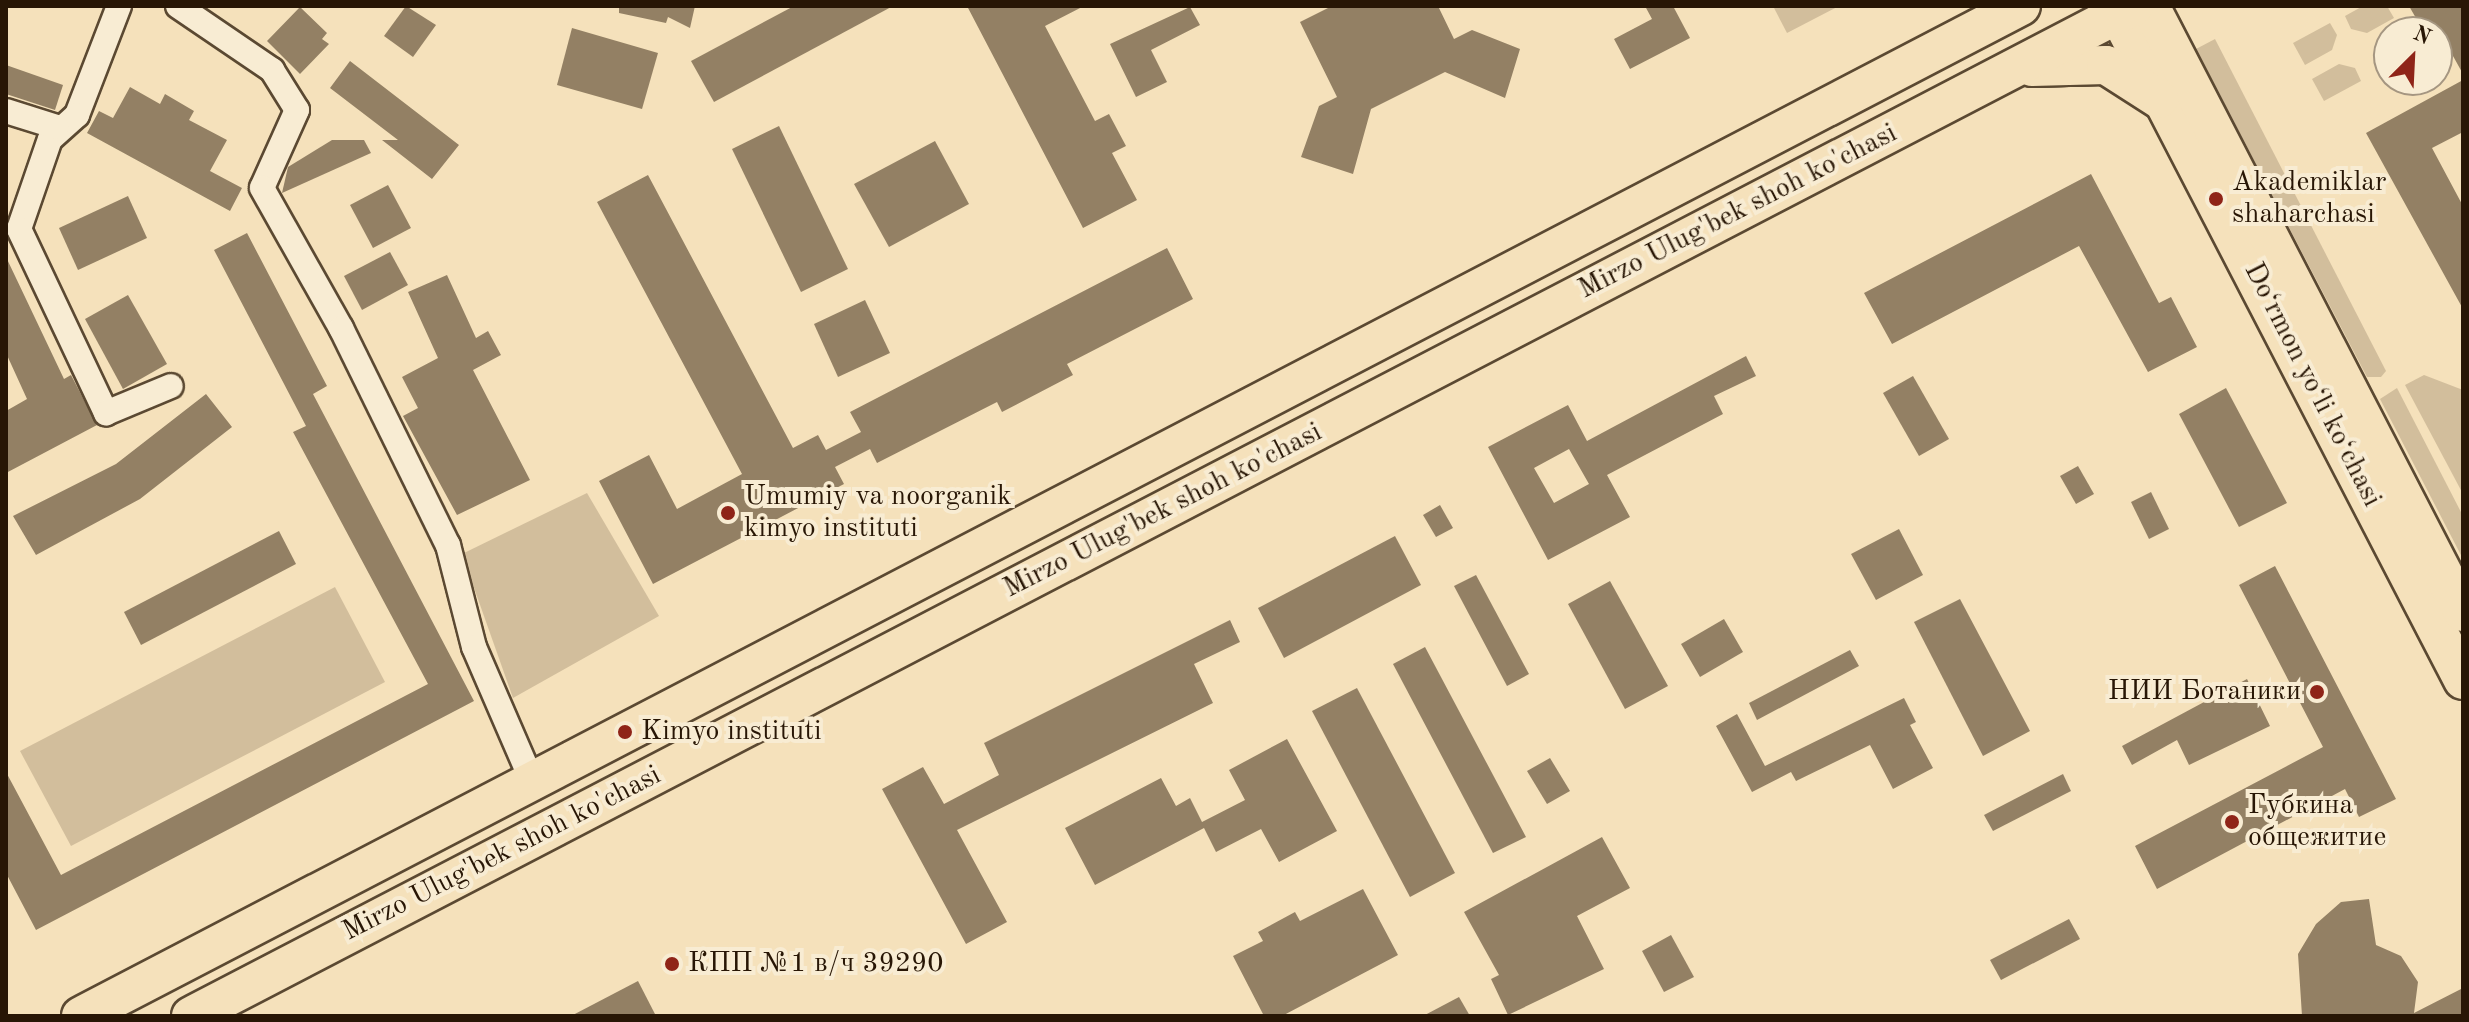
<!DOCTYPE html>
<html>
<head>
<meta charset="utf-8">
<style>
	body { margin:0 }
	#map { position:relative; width:2469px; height:1022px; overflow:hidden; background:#f5e1bb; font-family:"Old Standard TT",serif }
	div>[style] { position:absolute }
	.green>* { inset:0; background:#d2be9c }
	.building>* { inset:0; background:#938064 }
	.roads { filter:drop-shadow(2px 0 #5b4932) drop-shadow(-2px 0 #5b4932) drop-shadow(0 2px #5b4932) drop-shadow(0 -2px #5b4932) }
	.street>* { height:24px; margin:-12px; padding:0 12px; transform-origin:12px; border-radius:12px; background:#f8ecd3 }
	.primary>* { height:38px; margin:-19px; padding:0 19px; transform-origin:19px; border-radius:19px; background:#f5e1bb }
	.dots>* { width:22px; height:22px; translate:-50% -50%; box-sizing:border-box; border:4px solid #f8ecd3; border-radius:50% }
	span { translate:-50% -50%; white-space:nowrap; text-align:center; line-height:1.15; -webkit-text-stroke:8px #f8ecd3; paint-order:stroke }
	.poi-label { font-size:28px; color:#281605 }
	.left { translate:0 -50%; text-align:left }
	.right { translate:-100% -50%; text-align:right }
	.street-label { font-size:28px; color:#281605 }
	.frame { position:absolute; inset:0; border:8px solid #281605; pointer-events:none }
	.north { position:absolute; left:2373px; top:16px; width:80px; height:80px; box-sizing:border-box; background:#f8ecd3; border:2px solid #a59681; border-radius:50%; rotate:24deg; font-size:22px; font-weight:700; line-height:32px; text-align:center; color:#281605 }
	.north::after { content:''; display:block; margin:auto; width:28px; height:36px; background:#8f2418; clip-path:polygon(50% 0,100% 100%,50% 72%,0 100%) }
</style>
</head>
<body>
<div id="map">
	<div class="green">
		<div style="clip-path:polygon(1773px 6px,1839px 6px,1787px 33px)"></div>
		<div style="clip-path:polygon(2363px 6px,2387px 6px,2394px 18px,2367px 33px,2351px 29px,2345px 16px)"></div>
		<div style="clip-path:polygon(2330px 23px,2337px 35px,2332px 50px,2305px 65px,2293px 43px)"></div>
		<div style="clip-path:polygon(2215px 39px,2386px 371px,2381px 377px,2367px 377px,2196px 49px)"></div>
		<div style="clip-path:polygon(2339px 64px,2355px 68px,2361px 81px,2324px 101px,2312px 79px)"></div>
		<div style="clip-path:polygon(2424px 375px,2463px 390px,2463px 494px,2405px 385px)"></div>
		<div style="clip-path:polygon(2397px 388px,2463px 516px,2463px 559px,2380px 399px)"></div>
		<div style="clip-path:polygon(587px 493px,659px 616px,513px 698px,462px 554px)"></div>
		<div style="clip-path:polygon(335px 587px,385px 682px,71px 846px,20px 751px)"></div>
	</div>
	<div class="building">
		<div style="clip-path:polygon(406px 6px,436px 25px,413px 57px,384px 36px)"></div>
		<div style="clip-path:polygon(619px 6px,695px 6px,690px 28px,668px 17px,666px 23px,619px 13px)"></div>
		<div style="clip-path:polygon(794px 6px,893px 6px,714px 102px,691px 61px)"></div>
		<div style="clip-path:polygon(967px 6px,1084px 6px,1045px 26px,1095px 121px,1109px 114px,1126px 146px,1112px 153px,1137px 200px,1083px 228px)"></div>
		<div style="clip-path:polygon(1332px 6px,1438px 6px,1454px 39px,1472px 30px,1520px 49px,1505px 98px,1445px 72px,1371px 109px,1353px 174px,1301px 157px,1319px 106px,1337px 97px,1300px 22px)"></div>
		<div style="clip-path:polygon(1645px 6px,1673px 6px,1690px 38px,1630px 69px,1614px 39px,1652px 19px)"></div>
		<div style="clip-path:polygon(2409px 6px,2463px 6px,2463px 74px,2443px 38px,2437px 41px,2437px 32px,2424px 32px)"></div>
		<div style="clip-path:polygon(300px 7px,327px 33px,322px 39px,329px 44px,300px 74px,267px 41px)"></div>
		<div style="clip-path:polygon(1190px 7px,1200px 25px,1151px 50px,1167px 82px,1136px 97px,1110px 44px)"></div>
		<div style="clip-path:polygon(572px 28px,658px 53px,642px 109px,557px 85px)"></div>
		<div style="clip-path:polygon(350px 61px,459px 145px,432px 179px,382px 140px,398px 140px,330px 88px)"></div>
		<div style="clip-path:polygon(6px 65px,63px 85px,55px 110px,6px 94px)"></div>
		<div style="clip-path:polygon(2463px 80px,2463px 132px,2432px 148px,2463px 206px,2463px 309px,2366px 133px)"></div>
		<div style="clip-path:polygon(130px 87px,160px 104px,165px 94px,194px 111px,189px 120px,227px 140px,210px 171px,242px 188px,230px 211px,87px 133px,99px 111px,113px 118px)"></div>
		<div style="clip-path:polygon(779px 126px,848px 269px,801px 292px,732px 149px)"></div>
		<div style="clip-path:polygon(332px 140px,364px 140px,371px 153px,282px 193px,288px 167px)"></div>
		<div style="clip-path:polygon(935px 141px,969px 204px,889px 247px,854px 184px)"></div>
		<div style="clip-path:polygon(2091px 174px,2159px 303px,2171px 297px,2197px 347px,2148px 372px,2079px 246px,1892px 344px,1864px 293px)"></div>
		<div style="clip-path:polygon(648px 175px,793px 448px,818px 435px,826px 450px,861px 432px,850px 412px,1167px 248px,1193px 299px,1067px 364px,1073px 375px,1002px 412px,997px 402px,877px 463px,870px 449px,835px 467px,844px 484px,653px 584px,599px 481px,649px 455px,677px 509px,742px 474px,597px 202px)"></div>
		<div style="clip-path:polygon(388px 185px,411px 228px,373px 248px,350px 205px)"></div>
		<div style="clip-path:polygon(128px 196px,147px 238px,78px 270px,59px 228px)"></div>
		<div style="clip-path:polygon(247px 233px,327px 386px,313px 394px,474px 701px,36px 930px,6px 873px,6px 772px,61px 875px,428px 684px,293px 432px,306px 426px,214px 250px)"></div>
		<div style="clip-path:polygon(390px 252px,408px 285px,362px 310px,344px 276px)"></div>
		<div style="clip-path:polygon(6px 257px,64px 379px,71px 375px,97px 425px,6px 473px,6px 411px,27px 399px,6px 353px)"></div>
		<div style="clip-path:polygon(447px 275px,476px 338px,488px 331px,501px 355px,473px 370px,530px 480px,457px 515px,403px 416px,418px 408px,402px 377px,438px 358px,408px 292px)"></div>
		<div style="clip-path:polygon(128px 295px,167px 364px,123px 389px,85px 319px)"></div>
		<div style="clip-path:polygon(865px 300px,890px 353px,838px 377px,814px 324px)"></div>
		<div style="clip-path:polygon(evenodd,1746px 356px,1756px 376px,1714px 396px,1723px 414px,1607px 475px,1630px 517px,1548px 560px,1488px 447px,1568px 405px,1587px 441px,1746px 356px,1569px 449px,1589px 484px,1554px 503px,1534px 468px,1569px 449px)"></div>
		<div style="clip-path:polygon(1913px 376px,1949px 439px,1919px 456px,1883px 393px)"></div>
		<div style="clip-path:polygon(2226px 388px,2287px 503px,2239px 527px,2179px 414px)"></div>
		<div style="clip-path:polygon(206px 394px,232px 427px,140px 499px,36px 555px,13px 516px,116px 464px)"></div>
		<div style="clip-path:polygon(2078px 466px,2094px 494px,2076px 504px,2060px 476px)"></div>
		<div style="clip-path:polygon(2151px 492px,2169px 529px,2149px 539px,2131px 502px)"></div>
		<div style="clip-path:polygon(1440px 505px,1453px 528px,1436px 537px,1423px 515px)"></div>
		<div style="clip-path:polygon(1899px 529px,1923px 575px,1876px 600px,1851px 554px)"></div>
		<div style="clip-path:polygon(279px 531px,296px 564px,141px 645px,124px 612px)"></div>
		<div style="clip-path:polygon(1395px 536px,1421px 585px,1284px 658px,1258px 608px)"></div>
		<div style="clip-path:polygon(2275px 566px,2396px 799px,2359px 817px,2345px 789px,2157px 889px,2135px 846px,2323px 747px,2239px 585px)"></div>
		<div style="clip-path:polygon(1476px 575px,1529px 674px,1507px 686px,1454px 586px)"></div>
		<div style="clip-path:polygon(1610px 581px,1668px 686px,1625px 709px,1568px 604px)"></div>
		<div style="clip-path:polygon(1960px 599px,2030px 731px,1983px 756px,1914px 622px)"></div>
		<div style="clip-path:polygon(1724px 619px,1743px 652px,1700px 677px,1681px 644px)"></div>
		<div style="clip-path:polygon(1230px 620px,1240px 642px,1194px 664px,1213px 703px,957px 830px,1007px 922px,966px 944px,882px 789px,923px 767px,944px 804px,999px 775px,984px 743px)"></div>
		<div style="clip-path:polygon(1425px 647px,1526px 837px,1493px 853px,1393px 664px)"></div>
		<div style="clip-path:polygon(1850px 650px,1859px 666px,1757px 720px,1749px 703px)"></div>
		<div style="clip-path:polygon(2247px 679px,2270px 726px,2189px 765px,2177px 740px,2132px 765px,2122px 746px)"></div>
		<div style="clip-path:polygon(1357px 688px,1455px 873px,1410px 897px,1312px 711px)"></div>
		<div style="clip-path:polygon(1904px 698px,1916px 722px,1910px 725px,1933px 768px,1893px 789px,1870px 745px,1796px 781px,1791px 772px,1752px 792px,1716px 726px,1737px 714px,1765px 766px)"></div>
		<div style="clip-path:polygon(1287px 739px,1337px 831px,1279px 862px,1261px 829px,1216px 852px,1204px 828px,1095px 885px,1065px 828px,1161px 778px,1176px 806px,1190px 798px,1202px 822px,1245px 800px,1229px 770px)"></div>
		<div style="clip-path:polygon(1550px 758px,1570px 791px,1547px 804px,1527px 771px)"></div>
		<div style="clip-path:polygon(2063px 774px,2071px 791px,1993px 831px,1984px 815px)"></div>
		<div style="clip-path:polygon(1602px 837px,1630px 888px,1577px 916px,1604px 969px,1508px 1015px,1491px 979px,1499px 975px,1464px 912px)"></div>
		<div style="clip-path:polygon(1363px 889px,1398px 955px,1282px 1016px,1264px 1016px,1233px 956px,1263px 941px,1258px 932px,1295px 912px,1300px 921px)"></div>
		<div style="clip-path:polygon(2369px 899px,2376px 945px,2401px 956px,2418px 982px,2414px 1013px,2463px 988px,2463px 1016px,2302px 1016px,2298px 954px,2316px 924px,2341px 902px)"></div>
		<div style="clip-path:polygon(2069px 919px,2080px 939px,2001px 980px,1990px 960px)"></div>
		<div style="clip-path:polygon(1671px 935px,1694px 977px,1664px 992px,1642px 951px)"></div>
		<div style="clip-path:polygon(638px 981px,656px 1016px,571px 1016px)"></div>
		<div style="clip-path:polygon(1459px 997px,1470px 1016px,1423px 1016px)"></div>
	</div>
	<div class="roads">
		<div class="street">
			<div style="left:119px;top:6px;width:117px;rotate:111.1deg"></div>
			<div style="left:77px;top:115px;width:36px;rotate:138deg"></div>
			<div style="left:50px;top:139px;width:95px;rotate:109deg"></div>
			<div style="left:19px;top:229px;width:204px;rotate:64.7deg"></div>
			<div style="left:106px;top:413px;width:70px;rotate:-22.6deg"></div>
			<div style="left:178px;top:6px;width:114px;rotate:34.2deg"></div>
			<div style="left:272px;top:70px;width:47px;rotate:58deg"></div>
			<div style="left:297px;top:110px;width:85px;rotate:114.2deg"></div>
			<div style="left:262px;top:188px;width:161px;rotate:60.6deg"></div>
			<div style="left:341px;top:328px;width:242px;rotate:63.8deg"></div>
			<div style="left:448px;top:545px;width:105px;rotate:75.7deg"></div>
			<div style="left:474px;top:647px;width:146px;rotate:66.6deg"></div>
			<div style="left:6px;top:111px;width:53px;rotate:17.4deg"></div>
		</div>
		<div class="primary">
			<div style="left:2114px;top:6px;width:759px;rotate:62.62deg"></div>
			<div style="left:2150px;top:6px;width:682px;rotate:62.68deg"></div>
			<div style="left:2032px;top:67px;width:74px;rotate:-1.5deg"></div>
			<div style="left:2106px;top:65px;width:63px;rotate:32.7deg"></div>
			<div style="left:81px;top:1016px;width:2187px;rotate:-27.5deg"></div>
			<div style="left:191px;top:1016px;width:2190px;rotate:-27.47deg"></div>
		</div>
	</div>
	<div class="dots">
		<div style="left:2216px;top:199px;background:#8f2418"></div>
		<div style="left:728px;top:513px;background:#8f2418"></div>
		<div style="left:2317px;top:692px;background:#8f2418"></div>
		<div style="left:625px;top:732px;background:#8f2418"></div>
		<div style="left:2232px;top:822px;background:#8f2418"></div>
		<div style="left:672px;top:964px;background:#8f2418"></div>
	</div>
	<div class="poi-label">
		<span class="left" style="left:2232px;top:199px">Akademiklar<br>shaharchasi</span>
		<span class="left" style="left:744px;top:513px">Umumiy va noorganik<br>kimyo instituti</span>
		<span class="right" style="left:2301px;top:692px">НИИ Ботаники</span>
		<span class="left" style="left:641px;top:732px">Kimyo instituti</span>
		<span class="left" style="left:2248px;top:822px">Губкина<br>общежитие</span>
		<span class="left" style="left:688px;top:964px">КПП №1 в/ч 39290</span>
	</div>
	<div class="street-label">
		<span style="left:1738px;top:212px;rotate:-27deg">Mirzo Ulug'bek shoh ko'chasi</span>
		<span style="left:2312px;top:385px;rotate:63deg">Do‘rmon yo‘li ko‘chasi</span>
		<span style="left:1163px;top:511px;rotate:-27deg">Mirzo Ulug'bek shoh ko'chasi</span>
		<span style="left:502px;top:854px;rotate:-27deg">Mirzo Ulug'bek shoh ko'chasi</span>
	</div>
	<div class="frame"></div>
	<div class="north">N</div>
</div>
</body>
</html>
